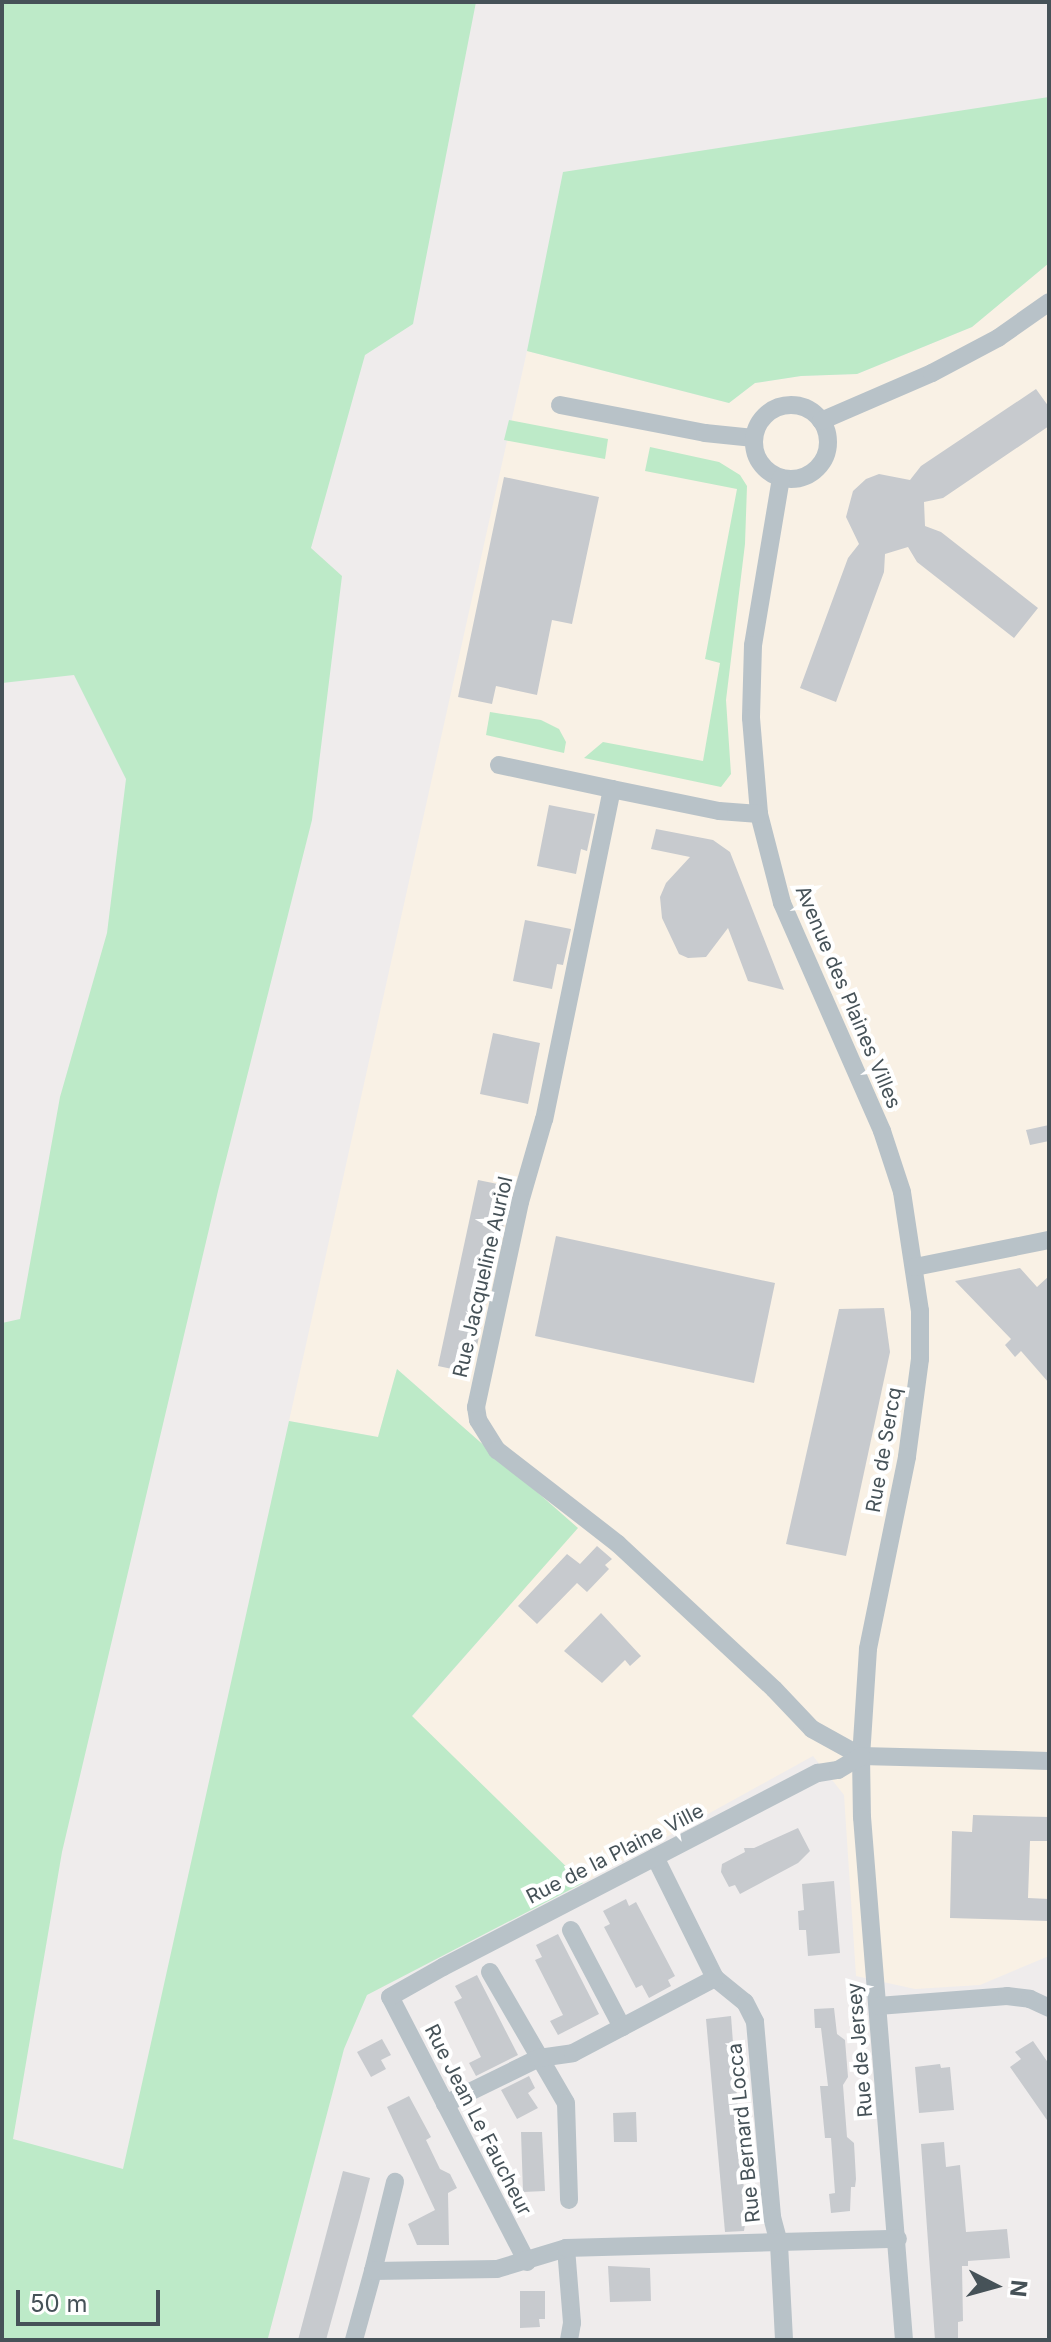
<!DOCTYPE html>
<html>
<head>
<meta charset="utf-8">
<style>
	body { margin:0 }
	#map { position:relative; width:1051px; height:2342px; overflow:hidden; background:#efecec; font-family:Inter,sans-serif }
	div>[style] { position:absolute }
	.commercial>* { inset:0; background:#f9f1e5 }
	.green>* { inset:0; background:#bdeac8 }
	.building>* { inset:0; background:#c7cace }
	.street>* { height:18px; margin:-9px; padding:0 9px; transform-origin:9px; border-radius:9px; background:#b8c2c8 }
	.street>.ring { margin:-9px; padding:0; box-sizing:content-box; background:none; border:18px solid #b8c2c8; border-radius:50% }
	span { translate:-50% -50%; white-space:nowrap; text-align:center; line-height:1.15; -webkit-text-stroke:8px #fff; paint-order:stroke }
	.street-label { font-size:20px; color:#465258 }
	.frame { position:absolute; inset:0; border:4px solid #465258; pointer-events:none }
	.north { position:absolute; left:955px; top:2246px; width:80px; height:80px; -webkit-text-stroke:6px #fff; paint-order:stroke; rotate:96deg; font-size:22px; font-weight:700; line-height:32px; text-align:center; color:#465258 }
	.north::after { content:''; display:block; margin:auto; width:28px; height:36px; background:#465258; clip-path:polygon(50% 0,100% 100%,50% 72%,0 100%) }
	.scale { position:absolute; left:16px; top:2290px; width:144px; height:36px; box-sizing:border-box; border:4px solid #465258; border-top:0; padding-left:10px; font-size:24px; line-height:28px; white-space:nowrap; color:#465258; -webkit-text-stroke:6px #fff; paint-order:stroke }
</style>
</head>
<body>
<div id="map">
	<div class="commercial">
		<div style="clip-path:polygon(1049px 263px,1049px 1956px,980px 1985px,915px 1989px,856px 1976px,844px 1795px,813px 1756px,583px 1883px,412px 1717px,577px 1528px,397px 1369px,378px 1437px,289px 1421px,527px 351px,729px 403px,755px 383px,801px 376px,857px 374px,972px 327px)"></div>
	</div>
	<div class="green">
		<div style="clip-path:polygon(2px 2px,476px 2px,413px 324px,365px 355px,311px 548px,342px 576px,312px 820px,218px 1191px,62px 1852px,13px 2139px,123px 2169px,289px 1421px,378px 1437px,397px 1369px,578px 1528px,412px 1716px,583px 1883px,367px 1995px,344px 2049px,268px 2338px,272px 2340px,2px 2340px,2px 1323px,20px 1319px,60px 1097px,107px 933px,126px 779px,74px 675px,2px 683px)"></div>
		<div style="clip-path:polygon(1049px 97px,1049px 263px,972px 327px,857px 374px,801px 376px,755px 383px,729px 403px,527px 351px,563px 172px)"></div>
		<div style="clip-path:polygon(509px 420px,608px 439px,605px 459px,504px 440px)"></div>
		<div style="clip-path:polygon(650px 447px,719px 462px,740px 475px,747px 486px,745px 544px,726px 700px,731px 774px,721px 787px,584px 758px,603px 742px,703px 761px,720px 663px,705px 659px,737px 489px,645px 471px)"></div>
		<div style="clip-path:polygon(490px 712px,541px 720px,559px 729px,566px 742px,564px 753px,486px 735px)"></div>
	</div>
	<div class="building">
		<div style="clip-path:polygon(1036px 389px,1049px 407px,1049px 426px,943px 498px,924px 502px,925px 526px,941px 532px,1038px 608px,1014px 638px,917px 562px,908px 547px,885px 554px,884px 572px,836px 702px,800px 688px,848px 558px,859px 544px,846px 517px,853px 491px,866px 479px,879px 474px,910px 480px,921px 466px)"></div>
		<div style="clip-path:polygon(504px 477px,599px 497px,572px 624px,552px 620px,537px 695px,496px 686px,492px 704px,458px 697px)"></div>
		<div style="clip-path:polygon(549px 805px,595px 814px,587px 851px,581px 849px,576px 874px,537px 866px)"></div>
		<div style="clip-path:polygon(656px 829px,713px 840px,730px 852px,784px 990px,748px 981px,728px 928px,706px 957px,688px 958px,679px 954px,662px 918px,660px 897px,666px 883px,690px 857px,651px 849px)"></div>
		<div style="clip-path:polygon(525px 920px,571px 929px,563px 965px,557px 964px,552px 989px,513px 981px)"></div>
		<div style="clip-path:polygon(493px 1033px,540px 1043px,528px 1104px,480px 1094px)"></div>
		<div style="clip-path:polygon(1049px 1125px,1049px 1141px,1030px 1145px,1026px 1130px)"></div>
		<div style="clip-path:polygon(478px 1180px,512px 1187px,471px 1373px,438px 1366px)"></div>
		<div style="clip-path:polygon(556px 1236px,775px 1283px,754px 1383px,535px 1336px)"></div>
		<div style="clip-path:polygon(1020px 1268px,1037px 1287px,1049px 1276px,1049px 1383px,1021px 1351px,1015px 1357px,1005px 1345px,1011px 1339px,955px 1281px)"></div>
		<div style="clip-path:polygon(884px 1308px,890px 1352px,846px 1556px,786px 1544px,839px 1309px)"></div>
		<div style="clip-path:polygon(597px 1546px,612px 1559px,605px 1565px,609px 1569px,587px 1592px,577px 1583px,537px 1624px,518px 1606px,567px 1554px,580px 1564px)"></div>
		<div style="clip-path:polygon(601px 1613px,641px 1656px,630px 1666px,625px 1660px,602px 1683px,564px 1651px)"></div>
		<div style="clip-path:polygon(973px 1815px,1049px 1817px,1049px 1841px,1030px 1841px,1028px 1898px,1049px 1899px,1049px 1921px,950px 1918px,952px 1831px,972px 1832px)"></div>
		<div style="clip-path:polygon(798px 1828px,810px 1851px,798px 1863px,740px 1894px,735px 1885px,729px 1887px,721px 1872px,722px 1864px,745px 1852px,744px 1848px,754px 1848px)"></div>
		<div style="clip-path:polygon(834px 1881px,840px 1953px,808px 1956px,806px 1930px,799px 1930px,798px 1911px,804px 1910px,802px 1884px)"></div>
		<div style="clip-path:polygon(626px 1899px,629px 1906px,636px 1902px,675px 1976px,668px 1980px,671px 1986px,649px 1998px,642px 1985px,636px 1988px,604px 1927px,610px 1924px,603px 1911px)"></div>
		<div style="clip-path:polygon(558px 1934px,599px 2014px,558px 2035px,550px 2021px,563px 2015px,535px 1960px,542px 1957px,536px 1945px)"></div>
		<div style="clip-path:polygon(477px 1975px,518px 2055px,476px 2076px,469px 2063px,481px 2057px,454px 2002px,462px 1998px,455px 1986px)"></div>
		<div style="clip-path:polygon(834px 2008px,837px 2034px,845px 2040px,848px 2077px,843px 2085px,847px 2137px,854px 2143px,856px 2179px,855px 2187px,851px 2187px,850px 2211px,831px 2213px,829px 2194px,835px 2193px,831px 2138px,825px 2138px,820px 2086px,828px 2086px,821px 2028px,815px 2028px,814px 2009px)"></div>
		<div style="clip-path:polygon(731px 2016px,746px 2218px,744px 2231px,725px 2232px,706px 2019px)"></div>
		<div style="clip-path:polygon(382px 2039px,391px 2055px,381px 2060px,386px 2069px,371px 2077px,357px 2052px)"></div>
		<div style="clip-path:polygon(1033px 2041px,1049px 2064px,1049px 2123px,1010px 2067px,1021px 2059px,1015px 2052px)"></div>
		<div style="clip-path:polygon(940px 2064px,941px 2068px,950px 2067px,954px 2110px,919px 2113px,915px 2067px)"></div>
		<div style="clip-path:polygon(529px 2076px,535px 2088px,528px 2093px,538px 2108px,517px 2119px,501px 2090px)"></div>
		<div style="clip-path:polygon(409px 2096px,431px 2137px,426px 2140px,440px 2169px,450px 2174px,457px 2188px,448px 2193px,449px 2245px,417px 2245px,408px 2224px,435px 2210px,387px 2107px)"></div>
		<div style="clip-path:polygon(636px 2112px,637px 2142px,614px 2142px,613px 2113px)"></div>
		<div style="clip-path:polygon(521px 2132px,542px 2132px,545px 2191px,523px 2192px)"></div>
		<div style="clip-path:polygon(944px 2142px,946px 2167px,960px 2165px,966px 2232px,1007px 2229px,1010px 2258px,968px 2261px,968px 2266px,962px 2266px,963px 2321px,958px 2322px,958px 2340px,935px 2340px,921px 2144px)"></div>
		<div style="clip-path:polygon(343px 2171px,370px 2178px,360px 2217px,326px 2340px,298px 2340px)"></div>
		<div style="clip-path:polygon(608px 2266px,650px 2268px,651px 2301px,610px 2302px)"></div>
		<div style="clip-path:polygon(520px 2291px,545px 2291px,545px 2319px,539px 2319px,540px 2327px,520px 2328px)"></div>
	</div>
	<div class="street">
		<div style="left:560px;top:405px;width:148px;rotate:10.9deg"></div>
		<div style="left:705px;top:433px;width:49px;rotate:5.8deg"></div>
		<div class="ring" style="left:754px;top:405px;width:56px;height:56px"></div>
		<div style="left:821px;top:421px;width:121px;rotate:-23.4deg"></div>
		<div style="left:932px;top:373px;width:75px;rotate:-27.9deg"></div>
		<div style="left:998px;top:338px;width:62px;rotate:-35.2deg"></div>
		<div style="left:781px;top:478px;width:169px;rotate:99.5deg"></div>
		<div style="left:753px;top:645px;width:73px;rotate:91.6deg"></div>
		<div style="left:751px;top:718px;width:96px;rotate:85.2deg"></div>
		<div style="left:759px;top:814px;width:92px;rotate:75.5deg"></div>
		<div style="left:782px;top:903px;width:249px;rotate:66.3deg"></div>
		<div style="left:882px;top:1131px;width:64px;rotate:71.8deg"></div>
		<div style="left:902px;top:1192px;width:120px;rotate:81.4deg"></div>
		<div style="left:920px;top:1311px;width:48px;rotate:90deg"></div>
		<div style="left:920px;top:1359px;width:99px;rotate:97.6deg"></div>
		<div style="left:907px;top:1457px;width:196px;rotate:101.5deg"></div>
		<div style="left:868px;top:1649px;width:107px;rotate:93.7deg"></div>
		<div style="left:861px;top:1756px;width:61px;rotate:89.1deg"></div>
		<div style="left:862px;top:1817px;width:525px;rotate:85.41deg"></div>
		<div style="left:499px;top:765px;width:116px;rotate:12deg"></div>
		<div style="left:759px;top:814px;width:40px;rotate:-175.7deg"></div>
		<div style="left:719px;top:811px;width:109px;rotate:-168.4deg"></div>
		<div style="left:612px;top:789px;width:337px;rotate:101.6deg"></div>
		<div style="left:544px;top:1119px;width:86px;rotate:106.1deg"></div>
		<div style="left:520px;top:1202px;width:210px;rotate:102.1deg"></div>
		<div style="left:476px;top:1407px;width:13px;rotate:81deg"></div>
		<div style="left:478px;top:1420px;width:36px;rotate:58deg"></div>
		<div style="left:497px;top:1450px;width:153px;rotate:37.8deg"></div>
		<div style="left:618px;top:1544px;width:213px;rotate:42.9deg"></div>
		<div style="left:774px;top:1689px;width:55px;rotate:46.5deg"></div>
		<div style="left:812px;top:1729px;width:56px;rotate:28.9deg"></div>
		<div style="left:861px;top:1756px;width:188px;rotate:1.5deg"></div>
		<div style="left:915px;top:1267px;width:137px;rotate:-11.4deg"></div>
		<div style="left:655px;top:1857px;width:135px;rotate:63.6deg"></div>
		<div style="left:715px;top:1978px;width:38px;rotate:39deg"></div>
		<div style="left:745px;top:2002px;width:22px;rotate:63deg"></div>
		<div style="left:755px;top:2022px;width:196px;rotate:85deg"></div>
		<div style="left:772px;top:2217px;width:28px;rotate:75deg"></div>
		<div style="left:779px;top:2244px;width:96px;rotate:87deg"></div>
		<div style="left:571px;top:1930px;width:110px;rotate:62.3deg"></div>
		<div style="left:490px;top:1972px;width:151px;rotate:59.9deg"></div>
		<div style="left:566px;top:2103px;width:97px;rotate:88.2deg"></div>
		<div style="left:878px;top:2006px;width:129px;rotate:-4.4deg"></div>
		<div style="left:1007px;top:1996px;width:23px;rotate:7deg"></div>
		<div style="left:1030px;top:1999px;width:21px;rotate:25deg"></div>
		<div style="left:445px;top:2104px;width:105px;rotate:-26.1deg"></div>
		<div style="left:539px;top:2058px;width:34px;rotate:-8deg"></div>
		<div style="left:573px;top:2053px;width:161px;rotate:-27.8deg"></div>
		<div style="left:566px;top:2248px;width:75px;rotate:85.4deg"></div>
		<div style="left:572px;top:2323px;width:17px;rotate:100deg"></div>
		<div style="left:527px;top:2262px;width:298px;rotate:-117.3deg"></div>
		<div style="left:390px;top:1997px;width:61px;rotate:-29.5deg"></div>
		<div style="left:443px;top:1967px;width:422px;rotate:-27.4deg"></div>
		<div style="left:818px;top:1773px;width:20px;rotate:-9deg"></div>
		<div style="left:838px;top:1770px;width:27px;rotate:-31deg"></div>
		<div style="left:373px;top:2271px;width:92px;rotate:-76.1deg"></div>
		<div style="left:354px;top:2340px;width:72px;rotate:-74.6deg"></div>
		<div style="left:373px;top:2271px;width:124px;rotate:-0.9deg"></div>
		<div style="left:497px;top:2269px;width:72px;rotate:-16.9deg"></div>
		<div style="left:566px;top:2248px;width:332px;rotate:-1.6deg"></div>
	</div>
	<div class="street-label">
		<span style="left:848px;top:997px;rotate:67deg">Avenue des Plaines Villes</span>
		<span style="left:483px;top:1277px;rotate:-77deg">Rue Jacqueline Auriol</span>
		<span style="left:884px;top:1450px;rotate:-80deg">Rue de Sercq</span>
		<span style="left:615px;top:1854px;rotate:-27deg">Rue de la Plaine Ville</span>
		<span style="left:860px;top:2050px;rotate:-95deg">Rue de Jersey</span>
		<span style="left:478px;top:2120px;rotate:63deg">Rue Jean Le Faucheur</span>
		<span style="left:744px;top:2133px;rotate:-96deg">Rue Bernard Locca</span>
	</div>
	<div class="frame"></div>
	<div class="north">N</div>
	<div class="scale">50 m</div>
</div>
</body>
</html>
